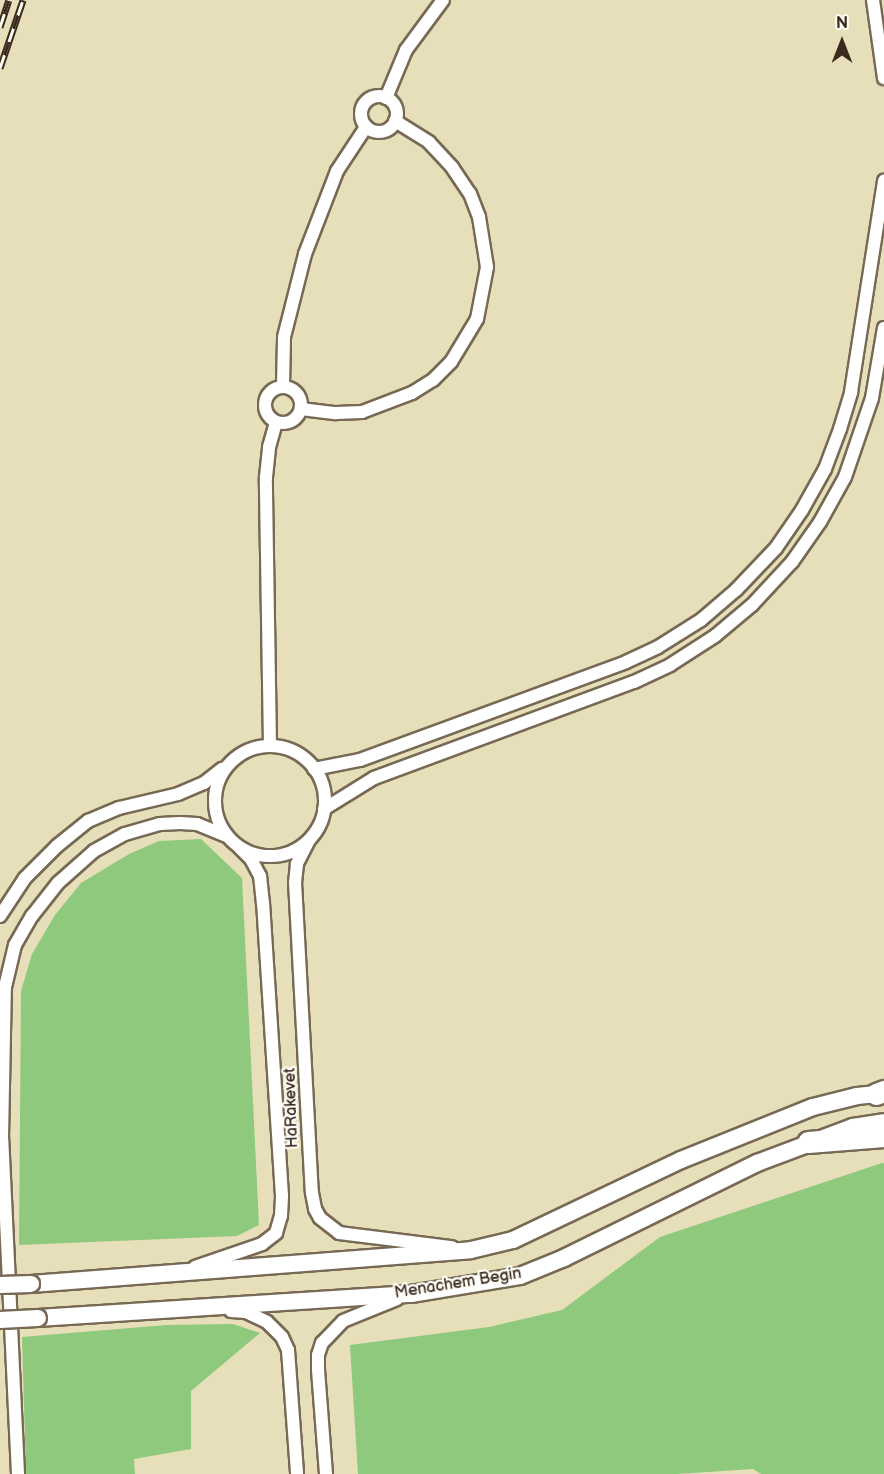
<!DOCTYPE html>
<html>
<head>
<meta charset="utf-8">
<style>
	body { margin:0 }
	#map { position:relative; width:884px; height:1474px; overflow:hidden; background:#e7dfb9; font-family:"Balsamiq Sans",sans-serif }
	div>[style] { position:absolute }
	.green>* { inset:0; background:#8fc97e }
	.roads { filter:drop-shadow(2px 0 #776954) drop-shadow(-2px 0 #776954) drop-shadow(0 2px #776954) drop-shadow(0 -2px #776954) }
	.street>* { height:12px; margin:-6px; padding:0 6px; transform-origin:6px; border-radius:6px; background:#fff }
	.street>.ring { margin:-6px; padding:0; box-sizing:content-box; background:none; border:12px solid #fff; border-radius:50% }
	.secondary>* { height:16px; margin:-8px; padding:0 8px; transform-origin:8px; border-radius:8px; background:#fff }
	.highway>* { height:21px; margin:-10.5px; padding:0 10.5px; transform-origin:10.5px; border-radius:10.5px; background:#fff }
	.rail>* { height:7px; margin-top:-3.5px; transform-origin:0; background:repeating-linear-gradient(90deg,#fdfcf7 0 14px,#3b2a1e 0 28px); box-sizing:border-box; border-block:2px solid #3b2a1e }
	.bridges { filter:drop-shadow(2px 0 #776954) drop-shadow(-2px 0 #776954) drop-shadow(0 2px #776954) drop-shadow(0 -2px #776954) }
	.secondary-bridge>* { height:16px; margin:-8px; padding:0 8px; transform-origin:8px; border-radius:8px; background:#fff }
	span { translate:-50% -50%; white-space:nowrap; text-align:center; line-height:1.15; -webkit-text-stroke:4.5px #fdfcf7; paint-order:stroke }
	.street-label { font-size:16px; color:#3b2a1e }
	.north { position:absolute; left:812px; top:12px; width:60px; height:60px; -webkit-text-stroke:4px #fdfcf7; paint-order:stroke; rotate:0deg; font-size:16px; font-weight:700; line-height:24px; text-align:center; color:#3b2a1e }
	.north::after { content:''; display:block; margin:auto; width:21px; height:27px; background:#3b2a1e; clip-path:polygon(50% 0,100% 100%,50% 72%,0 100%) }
</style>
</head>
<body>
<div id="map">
	<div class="green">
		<div style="clip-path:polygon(201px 839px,242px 878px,259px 1225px,237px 1236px,19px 1245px,21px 991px,32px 954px,55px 915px,81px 883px,129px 854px,159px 841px)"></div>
		<div style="clip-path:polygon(882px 1163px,884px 1163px,884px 1474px,761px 1474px,753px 1469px,677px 1474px,358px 1474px,350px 1345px,489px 1327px,562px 1310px,660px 1237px)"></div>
		<div style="clip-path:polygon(233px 1324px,260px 1333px,191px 1391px,191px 1449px,134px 1459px,135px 1474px,26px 1474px,22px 1337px,166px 1325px)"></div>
	</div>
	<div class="roads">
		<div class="street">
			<div style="left:873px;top:0;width:79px;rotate:82deg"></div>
			<div class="ring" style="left:361px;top:96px;width:24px;height:24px"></div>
			<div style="left:386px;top:98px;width:52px;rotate:-67.4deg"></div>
			<div style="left:406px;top:50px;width:62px;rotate:-53.5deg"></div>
			<div style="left:283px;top:386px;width:49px;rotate:-88.8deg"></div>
			<div style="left:284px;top:337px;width:86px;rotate:-75.8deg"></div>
			<div style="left:305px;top:254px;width:89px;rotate:-68.9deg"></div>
			<div style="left:337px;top:171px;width:53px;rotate:-56.6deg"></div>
			<div class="ring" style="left:265px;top:387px;width:24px;height:24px"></div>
			<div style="left:301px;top:409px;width:35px;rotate:7deg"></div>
			<div style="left:336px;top:413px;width:26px;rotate:-2deg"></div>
			<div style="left:362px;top:412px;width:53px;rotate:-20.8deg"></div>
			<div style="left:412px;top:393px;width:25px;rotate:-32deg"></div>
			<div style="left:433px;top:380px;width:25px;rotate:-45deg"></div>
			<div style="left:451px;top:362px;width:50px;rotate:-58.8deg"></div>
			<div style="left:477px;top:319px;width:53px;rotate:-79.1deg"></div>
			<div style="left:487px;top:267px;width:51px;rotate:-99.1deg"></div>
			<div style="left:479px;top:217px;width:25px;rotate:-111deg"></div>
			<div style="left:470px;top:194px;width:32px;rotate:-124deg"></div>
			<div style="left:452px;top:167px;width:34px;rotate:-133deg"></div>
			<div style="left:429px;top:142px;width:40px;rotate:-148deg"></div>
			<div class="ring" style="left:215px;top:746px;width:98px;height:98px"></div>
			<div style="left:270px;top:746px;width:269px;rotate:-90.9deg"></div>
			<div style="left:266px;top:477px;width:30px;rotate:-84deg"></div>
			<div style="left:269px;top:447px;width:26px;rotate:-74deg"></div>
			<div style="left:314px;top:769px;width:47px;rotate:-11.1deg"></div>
			<div style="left:360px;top:760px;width:283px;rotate:-20.2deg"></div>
			<div style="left:626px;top:662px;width:35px;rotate:-25deg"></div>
			<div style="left:658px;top:647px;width:51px;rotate:-32.1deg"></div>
			<div style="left:701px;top:620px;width:46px;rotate:-40.6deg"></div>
			<div style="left:736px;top:590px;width:58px;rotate:-46.4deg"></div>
			<div style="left:776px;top:548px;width:46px;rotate:-55.6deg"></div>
			<div style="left:802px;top:510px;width:47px;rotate:-60.7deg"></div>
			<div style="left:825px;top:469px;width:43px;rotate:-69.4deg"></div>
			<div style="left:840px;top:429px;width:39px;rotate:-73deg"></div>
			<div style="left:851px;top:392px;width:214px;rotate:-81.1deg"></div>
			<div style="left:324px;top:809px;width:59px;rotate:-31.8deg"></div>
			<div style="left:374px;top:778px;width:277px;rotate:-20.3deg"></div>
			<div style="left:634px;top:682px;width:40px;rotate:-25deg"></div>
			<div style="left:670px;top:665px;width:54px;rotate:-32.8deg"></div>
			<div style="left:715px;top:636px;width:48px;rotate:-40deg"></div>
			<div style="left:752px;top:605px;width:59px;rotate:-47.1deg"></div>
			<div style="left:792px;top:562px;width:49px;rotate:-55deg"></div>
			<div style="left:820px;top:522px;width:51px;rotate:-60.9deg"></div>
			<div style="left:845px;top:477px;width:83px;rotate:-71.1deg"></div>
			<div style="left:872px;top:398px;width:71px;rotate:-80.3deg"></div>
			<div style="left:309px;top:840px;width:27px;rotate:117deg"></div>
			<div style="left:297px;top:864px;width:18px;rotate:96deg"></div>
			<div style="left:295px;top:882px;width:311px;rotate:86.9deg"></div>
			<div style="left:312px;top:1193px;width:16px;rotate:79deg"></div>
			<div style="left:315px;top:1209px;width:10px;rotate:61deg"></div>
			<div style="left:320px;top:1218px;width:24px;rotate:38deg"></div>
			<div style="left:339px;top:1233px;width:114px;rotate:7.1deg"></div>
			<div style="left:0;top:916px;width:45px;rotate:-56.7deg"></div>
			<div style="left:25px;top:878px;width:45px;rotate:-45deg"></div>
			<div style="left:57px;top:846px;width:40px;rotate:-39deg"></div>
			<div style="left:88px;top:821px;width:34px;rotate:-23deg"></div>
			<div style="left:119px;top:808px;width:61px;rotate:-13.3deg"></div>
			<div style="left:178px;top:794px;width:28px;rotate:-23deg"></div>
			<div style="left:204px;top:783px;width:23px;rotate:-38deg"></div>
			<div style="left:195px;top:1267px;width:71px;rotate:-18.9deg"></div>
			<div style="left:262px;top:1244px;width:18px;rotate:-38deg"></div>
			<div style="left:276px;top:1233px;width:18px;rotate:-74deg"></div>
			<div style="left:281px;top:1216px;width:20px;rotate:-87deg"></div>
			<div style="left:282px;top:1196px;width:293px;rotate:-93.7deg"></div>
			<div style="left:263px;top:904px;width:28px;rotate:-96deg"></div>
			<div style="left:260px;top:876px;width:19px;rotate:-118deg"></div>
			<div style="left:251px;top:859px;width:16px;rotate:-135deg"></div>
			<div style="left:231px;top:1311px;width:15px;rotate:4deg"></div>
			<div style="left:246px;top:1312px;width:23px;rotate:25deg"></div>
			<div style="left:267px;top:1322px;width:21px;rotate:45deg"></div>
			<div style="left:282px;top:1337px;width:14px;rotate:65deg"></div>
			<div style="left:288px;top:1350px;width:124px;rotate:85.8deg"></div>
			<div style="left:18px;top:1474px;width:336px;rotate:-92.7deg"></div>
			<div style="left:2px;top:1138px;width:151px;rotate:-88.9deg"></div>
			<div style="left:5px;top:987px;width:43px;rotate:-76.6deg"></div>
			<div style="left:15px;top:945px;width:34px;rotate:-60deg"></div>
			<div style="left:32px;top:916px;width:42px;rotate:-51.8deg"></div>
			<div style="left:58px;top:883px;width:48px;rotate:-41.6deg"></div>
			<div style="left:94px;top:851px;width:35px;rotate:-29deg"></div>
			<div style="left:125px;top:834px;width:36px;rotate:-16deg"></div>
			<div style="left:160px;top:824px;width:20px;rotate:-3deg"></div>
			<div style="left:180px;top:823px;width:17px;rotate:3deg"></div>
			<div style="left:197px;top:824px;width:31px;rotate:22deg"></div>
			<div style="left:326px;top:1474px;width:105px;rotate:-94.4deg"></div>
			<div style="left:318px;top:1369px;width:14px;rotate:-90deg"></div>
			<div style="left:318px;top:1355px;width:13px;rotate:-72deg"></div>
			<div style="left:322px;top:1343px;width:30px;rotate:-46deg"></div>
			<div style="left:343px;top:1321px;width:58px;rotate:-22.2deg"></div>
		</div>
		<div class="secondary">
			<div style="left:31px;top:1284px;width:441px;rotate:-4.4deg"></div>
			<div style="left:471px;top:1250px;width:43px;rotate:-13.4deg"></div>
			<div style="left:513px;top:1240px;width:186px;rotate:-25.5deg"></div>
			<div style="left:681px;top:1160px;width:142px;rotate:-21.9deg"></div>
			<div style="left:813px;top:1107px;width:45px;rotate:-14deg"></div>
			<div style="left:857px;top:1096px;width:27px;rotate:-6deg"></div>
			<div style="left:38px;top:1318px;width:374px;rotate:-3.7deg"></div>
			<div style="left:411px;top:1294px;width:110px;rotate:-9.4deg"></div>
			<div style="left:520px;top:1276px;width:48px;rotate:-22.2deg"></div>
			<div style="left:564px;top:1258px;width:215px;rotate:-26.2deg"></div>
			<div style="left:757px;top:1163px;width:103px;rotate:-20.6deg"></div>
			<div style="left:853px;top:1127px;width:31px;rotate:-9deg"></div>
		</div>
		<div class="highway">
			<div style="left:876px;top:1094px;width:9px;rotate:-21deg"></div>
			<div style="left:808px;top:1142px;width:76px;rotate:-4.5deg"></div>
		</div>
	</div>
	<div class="rail">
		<div style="left:0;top:27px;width:28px;rotate:-72deg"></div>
		<div style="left:0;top:68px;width:72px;rotate:-71.3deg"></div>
	</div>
	<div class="bridges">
		<div class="secondary-bridge">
			<div style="left:0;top:1285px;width:31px;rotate:-2deg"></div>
			<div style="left:0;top:1320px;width:38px;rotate:-3deg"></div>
		</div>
	</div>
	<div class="street-label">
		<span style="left:292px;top:1108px;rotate:-92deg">HaRakevet</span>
		<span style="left:458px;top:1284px;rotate:-9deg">Menachem Begin</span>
	</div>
	<div class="north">N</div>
</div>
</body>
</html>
